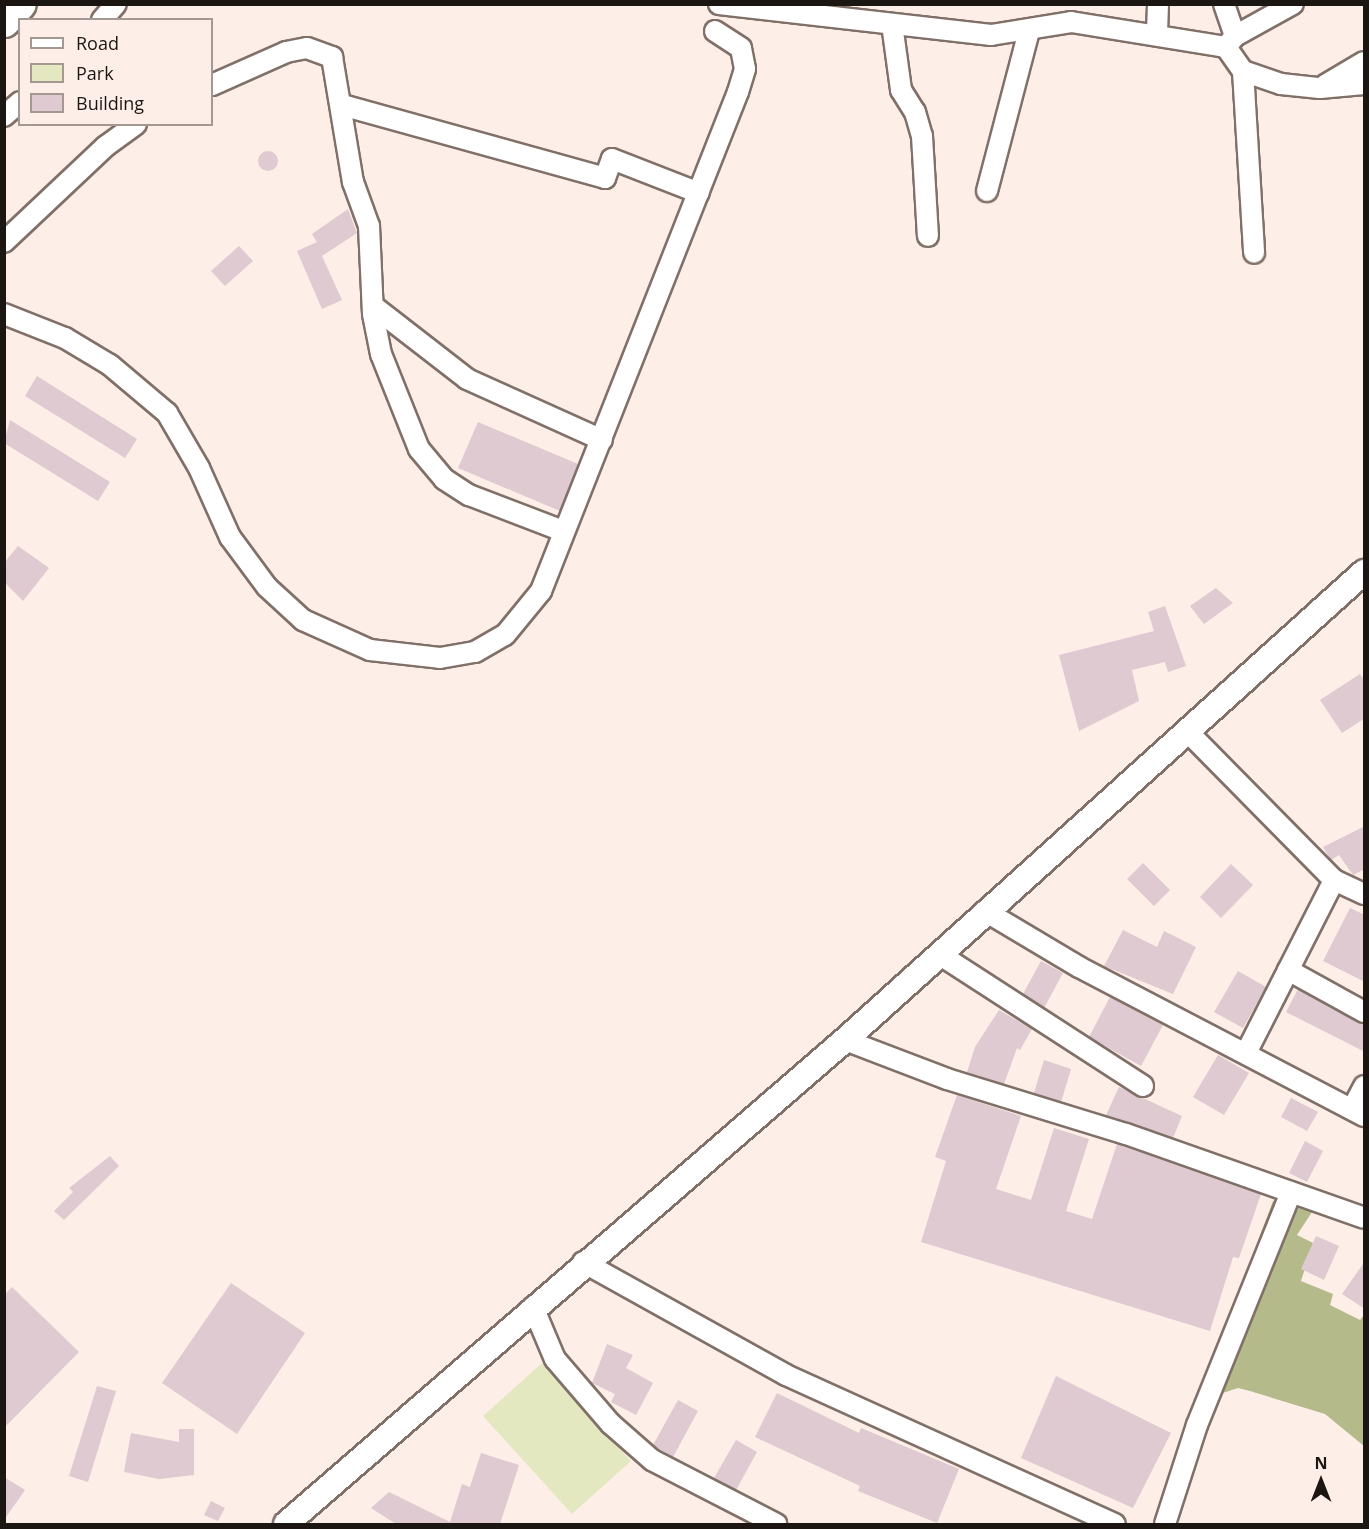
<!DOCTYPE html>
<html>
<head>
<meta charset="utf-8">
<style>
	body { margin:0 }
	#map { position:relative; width:1369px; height:1529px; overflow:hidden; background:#fdeee7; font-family:"Open Sans",sans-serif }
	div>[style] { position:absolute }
	.green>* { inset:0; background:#e3e8c1 }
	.forest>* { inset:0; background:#b4ba8a }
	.building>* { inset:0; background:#decad0 }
	.round { border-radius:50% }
	.roads { filter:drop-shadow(2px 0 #807068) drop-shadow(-2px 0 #807068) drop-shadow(0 2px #807068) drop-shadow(0 -2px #807068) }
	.minor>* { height:20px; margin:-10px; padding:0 10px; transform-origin:10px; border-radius:10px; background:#fff }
	.tertiary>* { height:24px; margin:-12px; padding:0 12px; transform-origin:12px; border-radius:12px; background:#fff }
	.trunk>* { height:32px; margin:-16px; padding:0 16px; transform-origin:16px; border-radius:16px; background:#fff }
	span { translate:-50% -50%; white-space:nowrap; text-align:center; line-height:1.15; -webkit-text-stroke:5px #fdeee7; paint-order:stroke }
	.frame { position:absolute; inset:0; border:6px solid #1c1613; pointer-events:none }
	.legend { position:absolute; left:18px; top:18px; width:195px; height:108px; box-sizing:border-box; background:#fdeee7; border:2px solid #a39892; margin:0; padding:8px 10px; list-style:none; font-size:18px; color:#1c1613 }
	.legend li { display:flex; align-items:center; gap:12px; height:30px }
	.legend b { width:30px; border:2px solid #a39892 }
	.north { position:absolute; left:1291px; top:1451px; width:60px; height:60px; -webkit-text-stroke:4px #fdeee7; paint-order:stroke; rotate:0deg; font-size:16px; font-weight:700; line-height:24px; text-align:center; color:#1c1613 }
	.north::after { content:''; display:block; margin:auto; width:21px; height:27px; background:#1c1613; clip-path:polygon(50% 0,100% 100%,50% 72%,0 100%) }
</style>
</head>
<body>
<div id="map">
	<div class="green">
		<div style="clip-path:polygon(542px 1363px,631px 1461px,572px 1514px,483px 1416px)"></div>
	</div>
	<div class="forest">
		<div style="clip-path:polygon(1273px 1201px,1312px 1212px,1297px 1235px,1313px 1243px,1301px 1281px,1333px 1294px,1330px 1305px,1360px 1320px,1364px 1315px,1364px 1446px,1325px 1414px,1250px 1391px,1238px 1388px,1198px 1401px)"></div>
	</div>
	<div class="building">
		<div class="round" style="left:258px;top:151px;width:20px;height:20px"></div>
		<div style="clip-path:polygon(348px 209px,357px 233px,322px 256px,342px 300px,322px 309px,297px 251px,317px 242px,312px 234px)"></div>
		<div style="clip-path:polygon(239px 246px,253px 261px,225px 286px,211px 271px)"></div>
		<div style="clip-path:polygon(37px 376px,137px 439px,125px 458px,25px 396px)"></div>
		<div style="clip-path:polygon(10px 420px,110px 482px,98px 501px,4px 443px)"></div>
		<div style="clip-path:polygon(478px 422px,578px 464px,560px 511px,458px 468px)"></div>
		<div style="clip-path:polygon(18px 546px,49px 568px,23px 601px,4px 582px,4px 563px)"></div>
		<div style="clip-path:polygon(1216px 588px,1233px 603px,1204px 624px,1190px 606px)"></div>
		<div style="clip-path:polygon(1165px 606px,1186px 666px,1168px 672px,1165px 662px,1132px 670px,1139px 701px,1079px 731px,1059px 655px,1154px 631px,1148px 612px)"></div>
		<div style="clip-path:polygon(1360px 674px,1365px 681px,1365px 718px,1342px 733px,1320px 700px)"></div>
		<div style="clip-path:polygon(1365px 826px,1365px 869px,1353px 875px,1339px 855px,1331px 860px,1323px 847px)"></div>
		<div style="clip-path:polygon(1143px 863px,1170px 890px,1154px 906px,1127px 879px)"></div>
		<div style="clip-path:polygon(1231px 864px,1253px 885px,1221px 918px,1200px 897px)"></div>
		<div style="clip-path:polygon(1350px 908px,1365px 915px,1365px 982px,1323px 961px)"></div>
		<div style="clip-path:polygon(1123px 930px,1157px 947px,1164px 931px,1196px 947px,1173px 994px,1104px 966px)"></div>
		<div style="clip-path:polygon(1041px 961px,1063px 973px,1044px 1008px,1023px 994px)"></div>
		<div style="clip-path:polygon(1238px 971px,1266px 987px,1243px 1028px,1214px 1012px)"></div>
		<div style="clip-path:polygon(1298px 989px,1365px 1024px,1365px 1052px,1286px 1012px)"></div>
		<div style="clip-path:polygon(1110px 997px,1163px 1025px,1141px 1066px,1089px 1037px)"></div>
		<div style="clip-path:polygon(999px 1010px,1032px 1029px,1020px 1050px,1017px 1048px,1004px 1084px,967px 1072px,975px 1047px)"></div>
		<div style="clip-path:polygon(1218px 1055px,1249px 1073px,1224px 1115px,1193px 1097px)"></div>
		<div style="clip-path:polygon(1044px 1060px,1071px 1069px,1061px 1102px,1034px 1093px)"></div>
		<div style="clip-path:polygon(1119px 1087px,1182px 1116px,1173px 1138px,1106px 1115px)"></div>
		<div style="clip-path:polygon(957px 1095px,1021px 1116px,996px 1189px,1031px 1200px,1054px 1128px,1089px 1139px,1066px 1211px,1092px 1219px,1117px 1144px,1261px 1194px,1239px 1258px,1233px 1257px,1210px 1331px,921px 1242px,946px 1161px,935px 1157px)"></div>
		<div style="clip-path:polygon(1291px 1098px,1318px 1112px,1307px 1131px,1281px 1117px)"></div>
		<div style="clip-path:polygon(1305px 1141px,1323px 1151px,1307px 1182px,1289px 1173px)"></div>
		<div style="clip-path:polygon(110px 1156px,119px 1166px,64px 1220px,54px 1211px,73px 1192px,69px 1188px)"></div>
		<div style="clip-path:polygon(1316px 1236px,1339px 1246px,1324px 1280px,1301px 1269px)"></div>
		<div style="clip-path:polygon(1365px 1261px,1365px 1309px,1342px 1294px)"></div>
		<div style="clip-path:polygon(231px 1283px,305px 1333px,237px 1434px,162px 1383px)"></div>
		<div style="clip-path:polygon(12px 1287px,79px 1352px,4px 1428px,4px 1295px)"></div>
		<div style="clip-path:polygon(607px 1344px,633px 1355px,626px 1368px,653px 1383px,636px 1415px,611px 1402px,615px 1394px,592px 1383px)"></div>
		<div style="clip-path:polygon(1056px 1376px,1171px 1433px,1133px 1508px,1021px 1458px)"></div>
		<div style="clip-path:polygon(97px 1386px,116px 1391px,88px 1482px,69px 1476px)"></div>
		<div style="clip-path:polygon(777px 1393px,859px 1433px,861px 1428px,959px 1469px,937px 1523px,858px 1491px,860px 1486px,755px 1437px)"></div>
		<div style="clip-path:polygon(678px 1400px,698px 1411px,673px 1457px,653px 1445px)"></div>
		<div style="clip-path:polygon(179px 1429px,194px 1429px,194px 1475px,159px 1479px,124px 1472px,131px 1433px,179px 1442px)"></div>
		<div style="clip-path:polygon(736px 1440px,757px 1452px,736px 1490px,714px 1478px)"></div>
		<div style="clip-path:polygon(481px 1453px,519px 1465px,500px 1524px,396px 1524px,371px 1508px,389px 1492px,450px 1522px,462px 1484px,470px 1487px)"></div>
		<div style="clip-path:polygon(4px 1477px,25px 1490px,4px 1520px)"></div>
		<div style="clip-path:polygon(211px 1501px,225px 1508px,218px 1521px,204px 1515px)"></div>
	</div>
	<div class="roads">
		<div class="minor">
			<div style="left:719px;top:4px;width:274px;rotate:6.5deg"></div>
			<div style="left:991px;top:35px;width:81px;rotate:-9.2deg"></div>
			<div style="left:1071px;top:22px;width:157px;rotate:9.2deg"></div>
			<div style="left:1226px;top:47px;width:29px;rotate:55deg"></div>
			<div style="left:1243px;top:71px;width:40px;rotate:18.9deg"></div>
			<div style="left:1281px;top:84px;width:39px;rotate:6deg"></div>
			<div style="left:1320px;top:88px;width:44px;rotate:-5.2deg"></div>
			<div style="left:1224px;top:4px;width:34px;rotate:71deg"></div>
			<div style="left:102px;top:20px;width:21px;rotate:-49deg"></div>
			<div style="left:892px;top:24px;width:67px;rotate:82.2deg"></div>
			<div style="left:901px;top:90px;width:26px;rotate:58deg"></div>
			<div style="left:915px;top:112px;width:25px;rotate:74deg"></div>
			<div style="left:922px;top:136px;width:100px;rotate:86.6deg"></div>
			<div style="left:1157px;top:33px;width:29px;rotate:-88deg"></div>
			<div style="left:1226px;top:47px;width:14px;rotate:-51deg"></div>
			<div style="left:1235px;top:36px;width:66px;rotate:-28.9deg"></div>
			<div style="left:1243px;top:71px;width:182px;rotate:86.5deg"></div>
			<div style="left:212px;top:85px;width:81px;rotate:-24deg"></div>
			<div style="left:286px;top:52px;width:21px;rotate:-11deg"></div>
			<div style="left:307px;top:48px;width:27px;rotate:20deg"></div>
			<div style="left:332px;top:57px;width:127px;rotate:80.5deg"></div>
			<div style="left:353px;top:182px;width:47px;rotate:70deg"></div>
			<div style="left:369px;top:226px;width:88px;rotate:87.4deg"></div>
			<div style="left:373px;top:314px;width:41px;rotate:78.7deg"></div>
			<div style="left:381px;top:354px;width:102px;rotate:68.2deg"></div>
			<div style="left:419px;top:449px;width:39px;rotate:50deg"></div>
			<div style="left:444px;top:479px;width:30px;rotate:33deg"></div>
			<div style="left:469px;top:495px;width:101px;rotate:21deg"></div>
			<div style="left:1325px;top:85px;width:45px;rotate:-30.5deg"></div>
			<div style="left:342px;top:105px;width:273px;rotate:15.5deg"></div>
			<div style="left:605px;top:178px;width:20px;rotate:-70deg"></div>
			<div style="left:612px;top:159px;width:93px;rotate:21.3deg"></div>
			<div style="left:4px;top:116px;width:21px;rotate:-41deg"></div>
			<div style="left:987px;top:191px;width:165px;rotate:-75.3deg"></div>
			<div style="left:4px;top:242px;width:140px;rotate:-43.3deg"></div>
			<div style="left:106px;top:146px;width:37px;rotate:-36deg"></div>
			<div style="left:373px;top:306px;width:119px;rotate:37.8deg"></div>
			<div style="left:467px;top:379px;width:148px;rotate:24.3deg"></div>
			<div style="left:4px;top:314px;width:66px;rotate:21.5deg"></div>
			<div style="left:65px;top:338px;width:52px;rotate:31deg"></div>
			<div style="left:110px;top:365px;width:75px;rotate:40.1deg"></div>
			<div style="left:167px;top:413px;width:64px;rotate:59.8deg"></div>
			<div style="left:199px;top:468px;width:76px;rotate:65.8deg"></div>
			<div style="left:230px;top:537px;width:62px;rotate:53.5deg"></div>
			<div style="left:267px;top:587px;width:49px;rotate:42.5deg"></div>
			<div style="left:303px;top:620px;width:73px;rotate:24.1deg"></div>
			<div style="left:370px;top:650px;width:70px;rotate:6.5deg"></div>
			<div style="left:440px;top:658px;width:36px;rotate:-10deg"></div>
			<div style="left:475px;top:652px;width:34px;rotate:-30deg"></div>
			<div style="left:505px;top:635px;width:57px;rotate:-50.7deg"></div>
			<div style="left:541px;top:591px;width:536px;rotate:-68.46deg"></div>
			<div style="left:738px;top:92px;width:24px;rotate:-73deg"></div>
			<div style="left:745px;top:69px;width:21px;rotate:-101deg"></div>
			<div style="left:741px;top:48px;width:31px;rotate:-147deg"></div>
			<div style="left:1186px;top:730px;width:211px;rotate:45.4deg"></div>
			<div style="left:1334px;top:880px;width:33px;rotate:25deg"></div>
			<div style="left:985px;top:911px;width:109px;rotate:30.8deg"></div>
			<div style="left:1079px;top:967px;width:322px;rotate:27.6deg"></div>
			<div style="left:939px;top:954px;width:243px;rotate:32.9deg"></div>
			<div style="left:1288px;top:970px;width:87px;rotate:28.9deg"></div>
			<div style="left:845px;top:1040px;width:109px;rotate:20.9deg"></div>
			<div style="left:947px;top:1079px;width:187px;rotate:17.1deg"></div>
			<div style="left:1126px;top:1134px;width:252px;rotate:19.4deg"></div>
			<div style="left:1246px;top:1053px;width:194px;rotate:-63deg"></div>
			<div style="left:1352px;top:1109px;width:26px;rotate:-62deg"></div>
			<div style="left:583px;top:1262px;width:232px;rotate:29.1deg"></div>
			<div style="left:786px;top:1375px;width:361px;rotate:24.4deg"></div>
			<div style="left:533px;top:1307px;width:56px;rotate:67.1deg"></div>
			<div style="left:555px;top:1359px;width:86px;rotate:49.3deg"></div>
			<div style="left:611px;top:1424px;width:55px;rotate:41.3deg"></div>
			<div style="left:652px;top:1460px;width:140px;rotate:27.3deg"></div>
			<div style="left:1165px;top:1524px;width:104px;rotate:-72.1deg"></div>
			<div style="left:1197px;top:1425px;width:251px;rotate:-68deg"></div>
		</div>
		<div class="tertiary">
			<div style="left:286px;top:1524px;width:739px;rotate:-40.89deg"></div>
			<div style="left:845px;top:1040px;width:699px;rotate:-42.04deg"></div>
		</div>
		<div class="trunk">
			<div style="left:4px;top:21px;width:23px;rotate:-47deg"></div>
		</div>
	</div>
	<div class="frame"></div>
	<ul class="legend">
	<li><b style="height:8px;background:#fff"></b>Road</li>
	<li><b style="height:16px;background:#e3e8c1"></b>Park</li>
	<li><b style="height:16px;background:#decad0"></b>Building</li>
	</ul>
	<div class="north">N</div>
</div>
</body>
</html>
